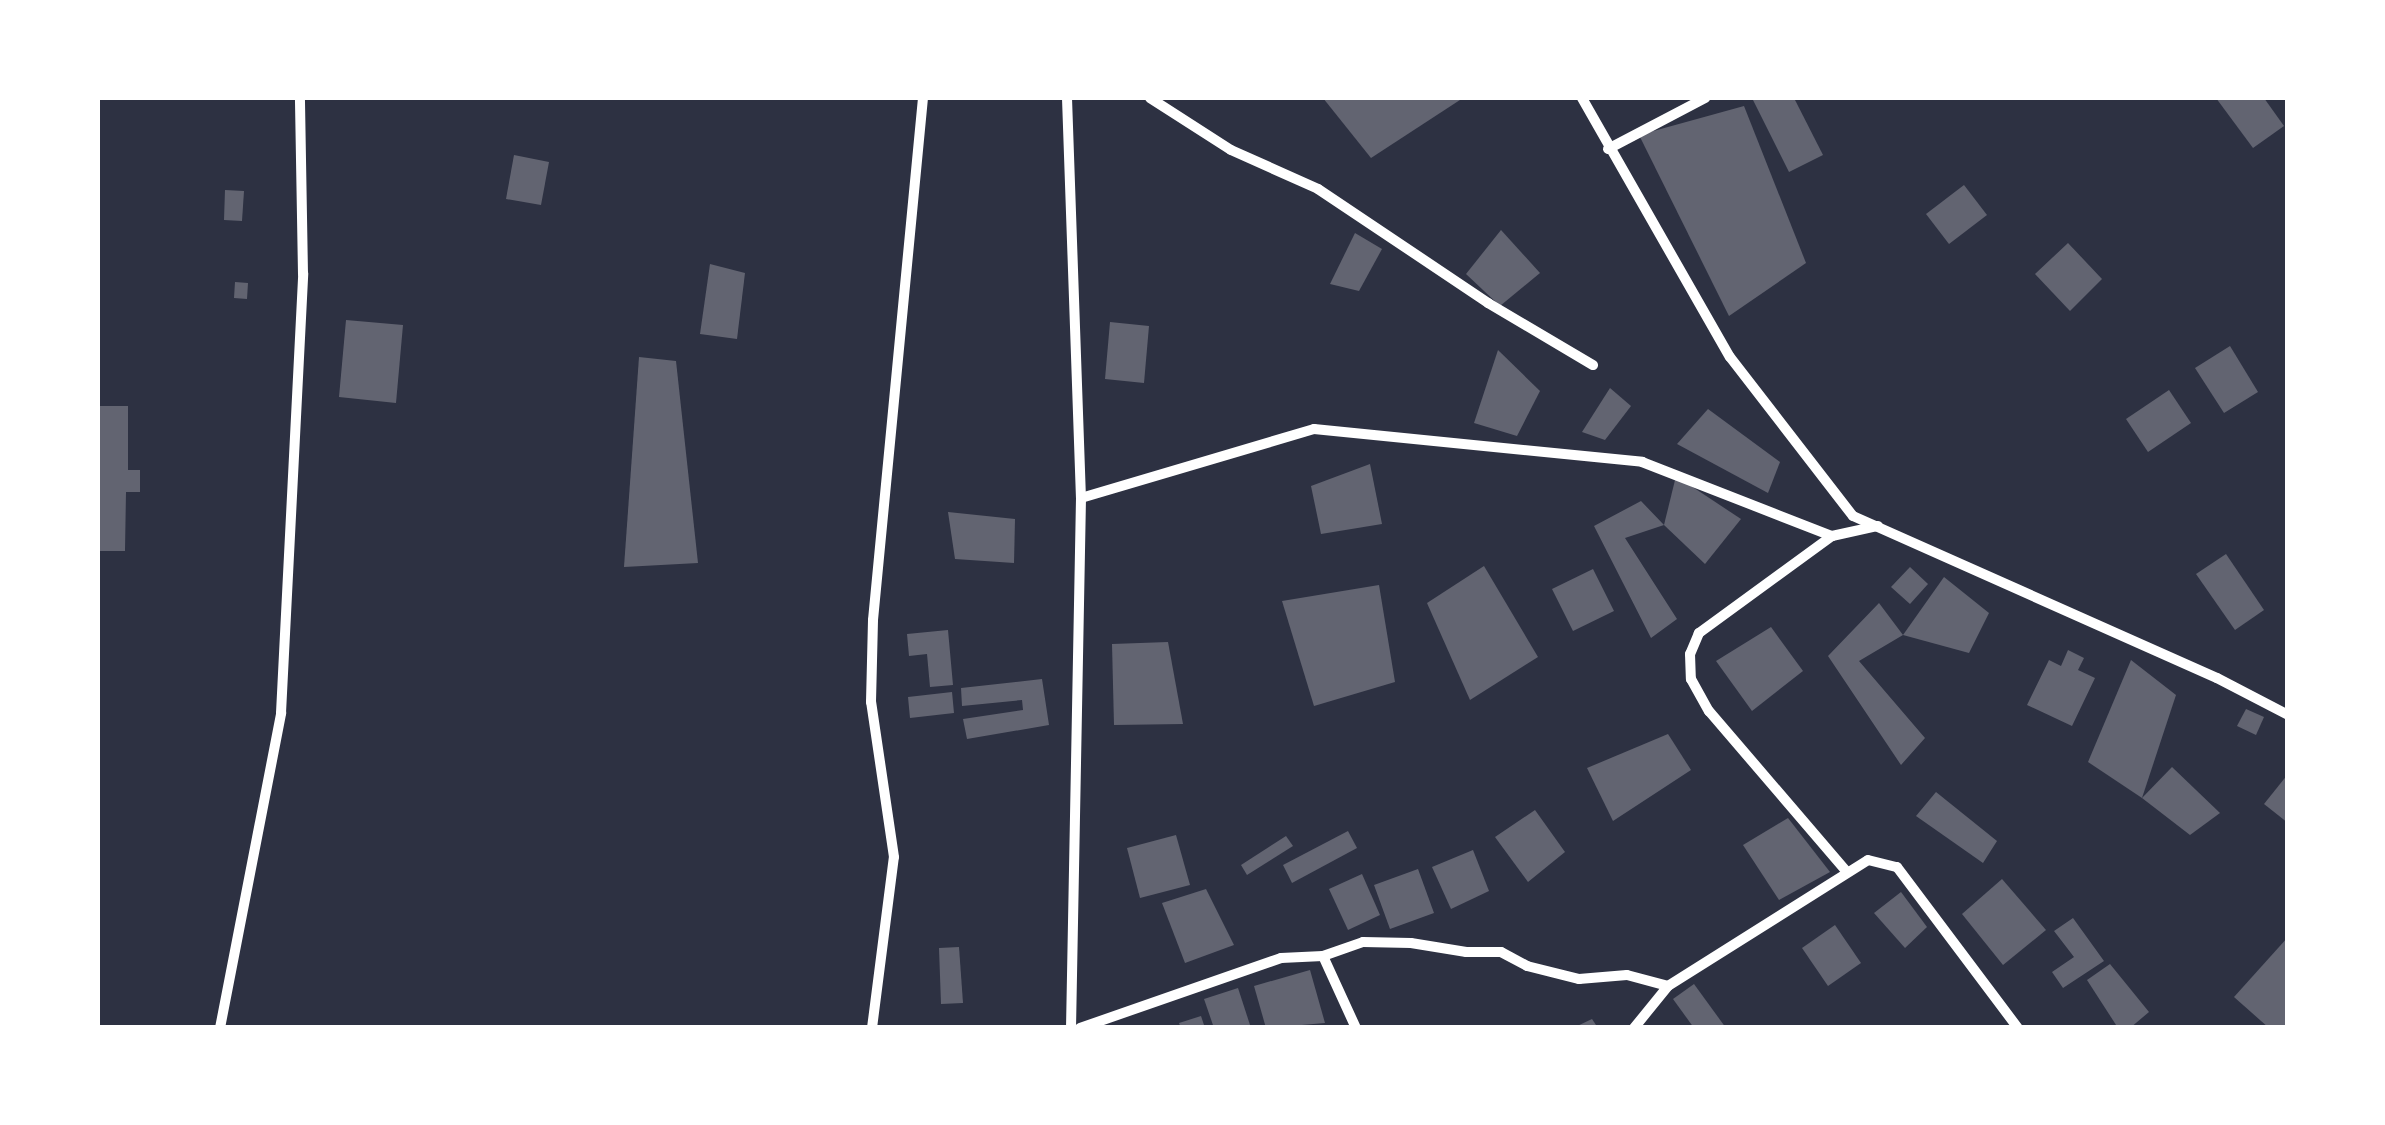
<!DOCTYPE html>
<html>
<head>
<meta charset="utf-8">
<style>
	body { margin:0 }
	#map { position:relative; width:2385px; height:1125px; overflow:hidden; background:#2d3142; font-family:"Source Sans 3",sans-serif }
	div>[style] { position:absolute }
	.building>* { inset:0; background:#626471 }
	.minor>* { height:10px; margin:-5px; padding:0 5px; transform-origin:5px; border-radius:5px; background:#fff }
	span { translate:-50% -50%; white-space:nowrap; text-align:center; line-height:1.15; -webkit-text-stroke:8px #fff; paint-order:stroke }
	.frame { position:absolute; inset:0; border:100px solid #fff; pointer-events:none }
</style>
</head>
<body>
<div id="map">
	<div class="building">
		<div style="clip-path:polygon(1323px 98px,1463px 98px,1371px 158px)"></div>
		<div style="clip-path:polygon(1752px 98px,1794px 98px,1823px 155px,1789px 172px)"></div>
		<div style="clip-path:polygon(2216px 98px,2264px 98px,2284px 126px,2253px 148px)"></div>
		<div style="clip-path:polygon(1744px 106px,1806px 263px,1729px 316px,1639px 135px)"></div>
		<div style="clip-path:polygon(514px 155px,549px 162px,541px 205px,506px 199px)"></div>
		<div style="clip-path:polygon(1964px 185px,1987px 215px,1949px 244px,1926px 214px)"></div>
		<div style="clip-path:polygon(225px 190px,244px 191px,242px 221px,224px 220px)"></div>
		<div style="clip-path:polygon(1501px 230px,1540px 273px,1500px 306px,1466px 274px)"></div>
		<div style="clip-path:polygon(1355px 233px,1382px 249px,1359px 291px,1330px 284px)"></div>
		<div style="clip-path:polygon(2068px 243px,2102px 279px,2070px 311px,2035px 274px)"></div>
		<div style="clip-path:polygon(710px 264px,745px 273px,737px 339px,700px 334px)"></div>
		<div style="clip-path:polygon(235px 282px,248px 283px,247px 299px,234px 298px)"></div>
		<div style="clip-path:polygon(346px 320px,403px 325px,396px 403px,339px 397px)"></div>
		<div style="clip-path:polygon(1110px 322px,1149px 326px,1144px 383px,1105px 379px)"></div>
		<div style="clip-path:polygon(2230px 346px,2258px 392px,2224px 413px,2195px 368px)"></div>
		<div style="clip-path:polygon(1498px 350px,1540px 391px,1517px 436px,1474px 423px)"></div>
		<div style="clip-path:polygon(639px 357px,676px 361px,698px 563px,624px 567px)"></div>
		<div style="clip-path:polygon(1610px 388px,1631px 406px,1605px 440px,1582px 432px)"></div>
		<div style="clip-path:polygon(2169px 390px,2191px 423px,2148px 452px,2126px 419px)"></div>
		<div style="clip-path:polygon(98px 406px,128px 406px,128px 470px,140px 470px,140px 492px,126px 492px,125px 551px,98px 551px)"></div>
		<div style="clip-path:polygon(1708px 409px,1780px 462px,1768px 493px,1677px 444px)"></div>
		<div style="clip-path:polygon(1370px 464px,1382px 524px,1321px 534px,1311px 486px)"></div>
		<div style="clip-path:polygon(1676px 476px,1741px 519px,1705px 564px,1664px 525px)"></div>
		<div style="clip-path:polygon(1641px 501px,1664px 525px,1625px 538px,1677px 619px,1651px 638px,1594px 526px)"></div>
		<div style="clip-path:polygon(948px 512px,1015px 519px,1014px 563px,955px 559px)"></div>
		<div style="clip-path:polygon(2226px 554px,2264px 610px,2235px 630px,2196px 574px)"></div>
		<div style="clip-path:polygon(1484px 566px,1538px 657px,1470px 700px,1427px 603px)"></div>
		<div style="clip-path:polygon(1910px 567px,1928px 584px,1910px 604px,1891px 587px)"></div>
		<div style="clip-path:polygon(1593px 569px,1614px 611px,1573px 631px,1552px 589px)"></div>
		<div style="clip-path:polygon(1944px 577px,1989px 613px,1969px 653px,1903px 635px)"></div>
		<div style="clip-path:polygon(1379px 585px,1395px 682px,1314px 706px,1282px 601px)"></div>
		<div style="clip-path:polygon(1879px 603px,1903px 635px,1859px 661px,1925px 738px,1901px 765px,1828px 656px)"></div>
		<div style="clip-path:polygon(1771px 627px,1803px 671px,1752px 711px,1716px 661px)"></div>
		<div style="clip-path:polygon(948px 630px,953px 685px,930px 687px,927px 654px,909px 656px,907px 634px)"></div>
		<div style="clip-path:polygon(1168px 642px,1183px 724px,1114px 725px,1112px 644px)"></div>
		<div style="clip-path:polygon(2068px 650px,2084px 658px,2078px 670px,2095px 678px,2072px 726px,2027px 705px,2049px 660px,2061px 666px)"></div>
		<div style="clip-path:polygon(2131px 660px,2176px 695px,2142px 798px,2088px 762px)"></div>
		<div style="clip-path:polygon(1042px 679px,1049px 725px,967px 739px,963px 719px,1023px 710px,1022px 700px,962px 706px,961px 688px)"></div>
		<div style="clip-path:polygon(952px 692px,954px 713px,910px 718px,908px 697px)"></div>
		<div style="clip-path:polygon(2246px 709px,2264px 717px,2256px 735px,2237px 726px)"></div>
		<div style="clip-path:polygon(1668px 734px,1691px 770px,1613px 821px,1587px 768px)"></div>
		<div style="clip-path:polygon(2172px 767px,2220px 813px,2190px 835px,2142px 798px)"></div>
		<div style="clip-path:polygon(2288px 774px,2288px 823px,2264px 804px)"></div>
		<div style="clip-path:polygon(1936px 792px,1997px 841px,1983px 863px,1916px 816px)"></div>
		<div style="clip-path:polygon(1535px 810px,1565px 852px,1528px 882px,1495px 837px)"></div>
		<div style="clip-path:polygon(1788px 818px,1830px 872px,1779px 900px,1743px 845px)"></div>
		<div style="clip-path:polygon(1348px 831px,1357px 848px,1292px 883px,1283px 865px)"></div>
		<div style="clip-path:polygon(1176px 835px,1190px 885px,1140px 898px,1127px 848px)"></div>
		<div style="clip-path:polygon(1286px 836px,1293px 846px,1247px 875px,1241px 865px)"></div>
		<div style="clip-path:polygon(1473px 850px,1489px 891px,1451px 909px,1432px 867px)"></div>
		<div style="clip-path:polygon(1418px 869px,1434px 913px,1390px 929px,1374px 885px)"></div>
		<div style="clip-path:polygon(1362px 874px,1380px 915px,1348px 930px,1329px 889px)"></div>
		<div style="clip-path:polygon(2002px 879px,2046px 930px,2003px 965px,1962px 914px)"></div>
		<div style="clip-path:polygon(1206px 889px,1234px 945px,1185px 963px,1162px 903px)"></div>
		<div style="clip-path:polygon(1901px 892px,1927px 927px,1905px 948px,1874px 913px)"></div>
		<div style="clip-path:polygon(2073px 918px,2104px 961px,2063px 988px,2052px 972px,2074px 957px,2054px 931px)"></div>
		<div style="clip-path:polygon(1835px 925px,1861px 963px,1828px 986px,1802px 948px)"></div>
		<div style="clip-path:polygon(2288px 937px,2288px 1022px,2282px 1028px,2269px 1028px,2234px 997px)"></div>
		<div style="clip-path:polygon(959px 947px,963px 1003px,941px 1004px,939px 948px)"></div>
		<div style="clip-path:polygon(2110px 964px,2149px 1012px,2130px 1028px,2118px 1028px,2087px 980px)"></div>
		<div style="clip-path:polygon(1310px 970px,1325px 1023px,1266px 1028px,1254px 986px)"></div>
		<div style="clip-path:polygon(1694px 984px,1726px 1028px,1694px 1028px,1673px 999px)"></div>
		<div style="clip-path:polygon(1238px 988px,1251px 1028px,1214px 1028px,1204px 999px)"></div>
		<div style="clip-path:polygon(1201px 1016px,1205px 1028px,1181px 1028px,1179px 1023px)"></div>
		<div style="clip-path:polygon(1592px 1019px,1598px 1028px,1573px 1028px)"></div>
	</div>
	<div class="minor">
		<div style="left:1067px;top:98px;width:400px;rotate:88deg"></div>
		<div style="left:1081px;top:498px;width:530px;rotate:91.08deg"></div>
		<div style="left:1150px;top:98px;width:96px;rotate:32.7deg"></div>
		<div style="left:1231px;top:150px;width:95px;rotate:24.1deg"></div>
		<div style="left:1318px;top:189px;width:205px;rotate:33.8deg"></div>
		<div style="left:1488px;top:303px;width:122px;rotate:30.6deg"></div>
		<div style="left:1582px;top:98px;width:298px;rotate:60.3deg"></div>
		<div style="left:1730px;top:357px;width:201px;rotate:52.3deg"></div>
		<div style="left:1853px;top:516px;width:398px;rotate:24deg"></div>
		<div style="left:2217px;top:678px;width:80px;rotate:27.5deg"></div>
		<div style="left:1608px;top:149px;width:110px;rotate:-27.7deg"></div>
		<div style="left:1081px;top:498px;width:243px;rotate:-16.5deg"></div>
		<div style="left:1314px;top:429px;width:330px;rotate:5.7deg"></div>
		<div style="left:1642px;top:462px;width:204px;rotate:21.3deg"></div>
		<div style="left:1832px;top:536px;width:47px;rotate:-12.3deg"></div>
		<div style="left:1832px;top:536px;width:165px;rotate:143.9deg"></div>
		<div style="left:1699px;top:633px;width:23px;rotate:113deg"></div>
		<div style="left:1690px;top:654px;width:25px;rotate:88deg"></div>
		<div style="left:1691px;top:679px;width:37px;rotate:61deg"></div>
		<div style="left:1709px;top:711px;width:211px;rotate:49.4deg"></div>
		<div style="left:1323px;top:956px;width:42px;rotate:-19.3deg"></div>
		<div style="left:1363px;top:942px;width:48px;rotate:1.2deg"></div>
		<div style="left:1411px;top:943px;width:56px;rotate:9.3deg"></div>
		<div style="left:1466px;top:952px;width:35px"></div>
		<div style="left:1501px;top:952px;width:30px;rotate:28deg"></div>
		<div style="left:1527px;top:966px;width:54px;rotate:14deg"></div>
		<div style="left:1579px;top:979px;width:48px;rotate:-4.8deg"></div>
		<div style="left:1627px;top:975px;width:42px;rotate:15deg"></div>
		<div style="left:220px;top:1028px;width:321px;rotate:-79deg"></div>
		<div style="left:281px;top:713px;width:440px;rotate:-87.1deg"></div>
		<div style="left:303px;top:274px;width:176px;rotate:-91deg"></div>
		<div style="left:872px;top:1028px;width:172px;rotate:-82.7deg"></div>
		<div style="left:894px;top:857px;width:157px;rotate:-98.4deg"></div>
		<div style="left:871px;top:702px;width:82px;rotate:-88.6deg"></div>
		<div style="left:873px;top:620px;width:524px;rotate:-84.53deg"></div>
		<div style="left:1080px;top:1028px;width:213px;rotate:-19.2deg"></div>
		<div style="left:1281px;top:958px;width:42px;rotate:-2.7deg"></div>
		<div style="left:1323px;top:956px;width:79px;rotate:65.4deg"></div>
		<div style="left:1634px;top:1028px;width:54px;rotate:-51deg"></div>
		<div style="left:1668px;top:986px;width:236px;rotate:-32.2deg"></div>
		<div style="left:1868px;top:860px;width:30px;rotate:14deg"></div>
		<div style="left:1897px;top:867px;width:201px;rotate:53.1deg"></div>
	</div>
	<div class="frame"></div>
</div>
</body>
</html>
